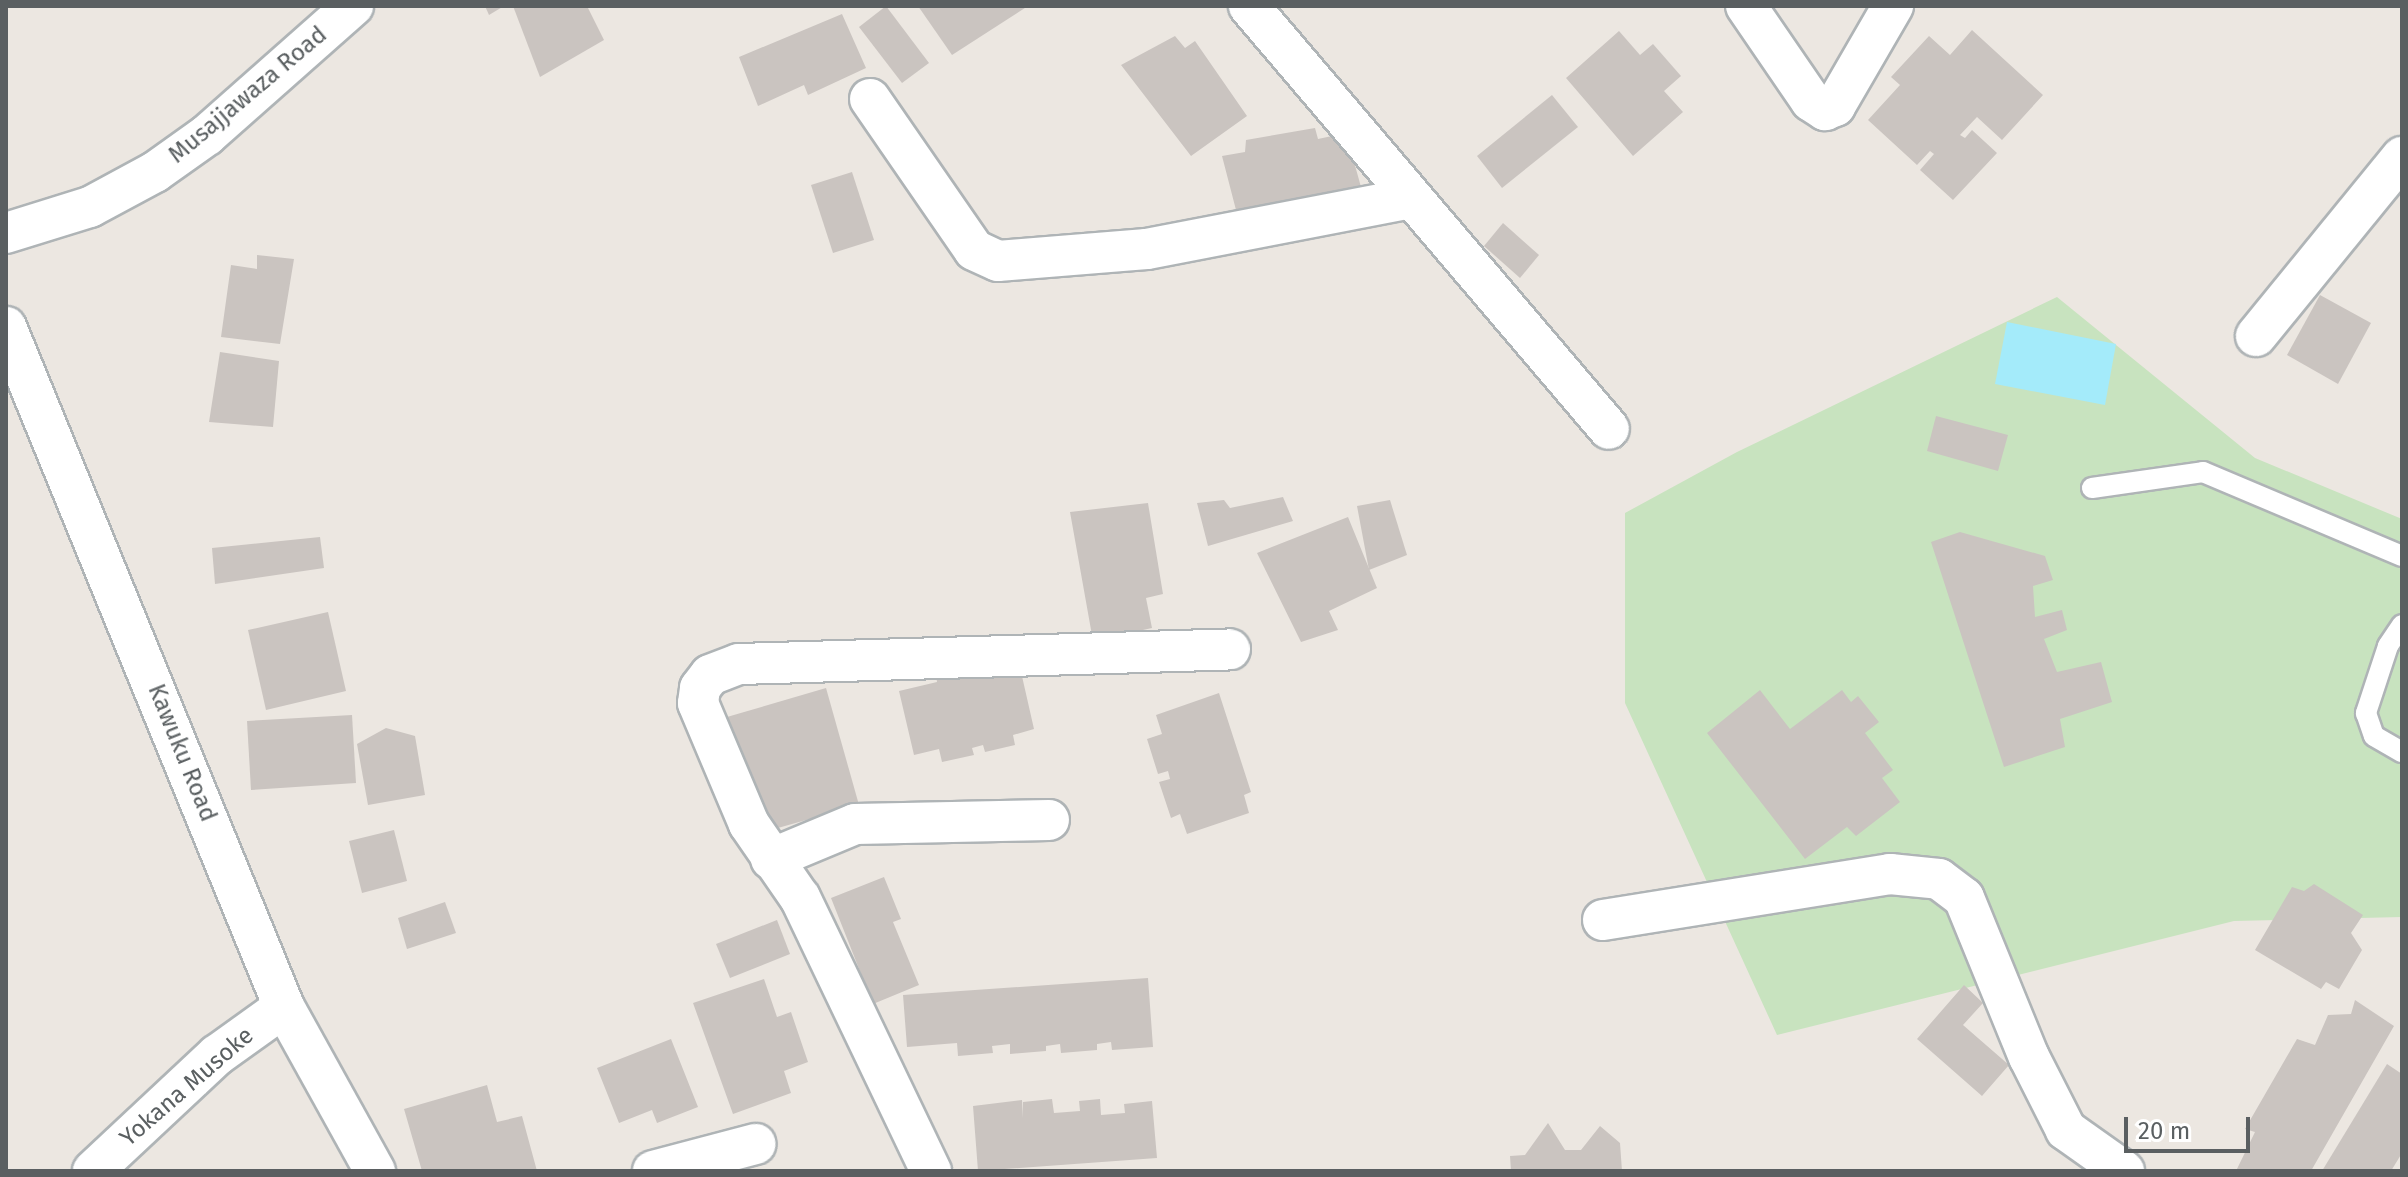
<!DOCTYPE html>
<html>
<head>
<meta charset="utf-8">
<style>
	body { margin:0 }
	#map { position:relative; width:2408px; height:1177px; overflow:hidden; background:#ece7e1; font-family:"Fira Sans",sans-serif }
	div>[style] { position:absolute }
	.green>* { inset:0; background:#c8e3bf }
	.water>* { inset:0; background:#a4ebfa }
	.building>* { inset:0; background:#cac4c0 }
	.roads { filter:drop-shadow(2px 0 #afb4b6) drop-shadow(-2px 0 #afb4b6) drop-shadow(0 2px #afb4b6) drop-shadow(0 -2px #afb4b6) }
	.service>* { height:20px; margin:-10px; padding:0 10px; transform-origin:10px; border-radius:10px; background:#fff }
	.minor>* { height:40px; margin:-20px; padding:0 20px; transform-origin:20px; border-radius:20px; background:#fff }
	span { translate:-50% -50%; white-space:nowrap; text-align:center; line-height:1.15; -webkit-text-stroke:8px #fff; paint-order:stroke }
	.street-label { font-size:24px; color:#5a5f61 }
	.frame { position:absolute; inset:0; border:8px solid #5a5f61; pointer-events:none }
	.scale { position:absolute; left:2124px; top:1117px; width:126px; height:36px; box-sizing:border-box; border:4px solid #5a5f61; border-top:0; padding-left:10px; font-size:24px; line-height:28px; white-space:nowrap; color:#5a5f61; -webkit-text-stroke:6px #fff; paint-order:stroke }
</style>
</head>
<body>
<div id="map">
	<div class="green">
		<div style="clip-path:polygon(2057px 297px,2255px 458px,2402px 519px,2402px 917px,2234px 921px,1777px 1035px,1625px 703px,1625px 513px,1737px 452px)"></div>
	</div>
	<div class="water">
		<div style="clip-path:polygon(2007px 322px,2116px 344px,2105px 405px,1995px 384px)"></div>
	</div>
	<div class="building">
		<div style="clip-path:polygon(485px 6px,504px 6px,489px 15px)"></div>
		<div style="clip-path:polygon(513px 6px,587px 6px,604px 40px,540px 77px)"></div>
		<div style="clip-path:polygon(886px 6px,929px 63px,902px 83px,859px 27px)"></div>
		<div style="clip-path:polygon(918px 6px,1028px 6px,952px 55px)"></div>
		<div style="clip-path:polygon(842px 14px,866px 68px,808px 95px,804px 85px,758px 106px,739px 57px)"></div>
		<div style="clip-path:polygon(1972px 30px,2043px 95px,2002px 140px,1977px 117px,1960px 135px,1965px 138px,1972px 130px,1997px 153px,1953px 200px,1920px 170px,1934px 154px,1930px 151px,1917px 165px,1868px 120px,1900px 85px,1891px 77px,1929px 36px,1950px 55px)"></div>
		<div style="clip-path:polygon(1619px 31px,1640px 55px,1653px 44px,1681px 76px,1664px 91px,1683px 112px,1633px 156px,1566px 78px)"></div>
		<div style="clip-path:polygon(1175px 36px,1185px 48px,1195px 41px,1247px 116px,1191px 156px,1121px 65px)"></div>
		<div style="clip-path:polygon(1552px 95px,1578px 127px,1502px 188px,1477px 156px)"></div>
		<div style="clip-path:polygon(1315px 128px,1318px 139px,1346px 133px,1361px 187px,1236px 210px,1222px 156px,1245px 152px,1246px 140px)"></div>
		<div style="clip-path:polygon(852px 172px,874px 240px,833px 253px,811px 185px)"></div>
		<div style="clip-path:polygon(1503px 223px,1539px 255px,1520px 278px,1484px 246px)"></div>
		<div style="clip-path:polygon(257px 255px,294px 259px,280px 344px,221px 337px,231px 265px,257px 269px)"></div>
		<div style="clip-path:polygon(2320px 295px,2371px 323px,2338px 384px,2287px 355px)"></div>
		<div style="clip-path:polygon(220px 352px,279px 361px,273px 427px,209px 422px)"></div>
		<div style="clip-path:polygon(1936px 416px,2008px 435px,1998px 471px,1927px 451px)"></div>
		<div style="clip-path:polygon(1283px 497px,1293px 521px,1208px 546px,1197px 503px,1224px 500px,1230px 508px)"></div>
		<div style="clip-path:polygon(1390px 500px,1407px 555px,1369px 570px,1357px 506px)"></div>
		<div style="clip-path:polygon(1148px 503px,1163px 594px,1146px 598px,1152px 628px,1093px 641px,1070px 512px)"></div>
		<div style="clip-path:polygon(1348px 517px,1377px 588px,1329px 611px,1338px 630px,1301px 642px,1257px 553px)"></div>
		<div style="clip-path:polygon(1960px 532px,2045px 556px,2053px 580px,2033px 586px,2035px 617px,2062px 610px,2067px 630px,2044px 639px,2057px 672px,2101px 662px,2112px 702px,2060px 719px,2065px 747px,2004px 767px,1931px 542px)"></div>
		<div style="clip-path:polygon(320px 537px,324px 568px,215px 584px,212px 548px)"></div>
		<div style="clip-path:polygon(328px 612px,346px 691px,266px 710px,248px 630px)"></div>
		<div style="clip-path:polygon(1019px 663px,1034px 729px,1013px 735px,1015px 745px,985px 752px,983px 745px,972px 748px,974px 755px,942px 762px,939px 749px,914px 755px,899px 691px,937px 682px,936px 675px)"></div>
		<div style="clip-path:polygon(826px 688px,859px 805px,760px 833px,727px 717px)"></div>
		<div style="clip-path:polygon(1760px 690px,1790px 729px,1842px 690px,1851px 702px,1858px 696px,1879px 722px,1865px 733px,1893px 770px,1882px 778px,1900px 802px,1856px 836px,1847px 827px,1805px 859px,1707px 733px)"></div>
		<div style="clip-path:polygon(1219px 693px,1251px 792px,1244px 795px,1249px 813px,1187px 834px,1180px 814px,1171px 818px,1159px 782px,1170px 779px,1168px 771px,1158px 774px,1147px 739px,1162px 734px,1156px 715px)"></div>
		<div style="clip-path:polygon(352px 715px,356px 783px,251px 790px,247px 721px)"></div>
		<div style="clip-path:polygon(386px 728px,415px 736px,425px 795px,368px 805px,357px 744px)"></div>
		<div style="clip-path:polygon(394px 830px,407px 881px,362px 893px,349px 841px)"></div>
		<div style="clip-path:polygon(884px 877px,901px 919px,893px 922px,919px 985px,873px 1004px,831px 898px)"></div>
		<div style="clip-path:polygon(2314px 884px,2363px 915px,2351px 933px,2362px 950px,2339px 989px,2326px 982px,2321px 989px,2255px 950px,2292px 887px,2304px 891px)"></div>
		<div style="clip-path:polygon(445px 902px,456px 933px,407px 949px,398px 918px)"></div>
		<div style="clip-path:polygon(777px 920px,790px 954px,730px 978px,716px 944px)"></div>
		<div style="clip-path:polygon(1148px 978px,1153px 1047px,1112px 1050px,1111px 1042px,1097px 1044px,1097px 1050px,1061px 1053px,1060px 1044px,1046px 1046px,1046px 1051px,1010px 1054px,1010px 1044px,992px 1046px,993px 1053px,958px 1056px,957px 1043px,907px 1047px,903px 995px)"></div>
		<div style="clip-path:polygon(764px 979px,777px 1017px,791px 1012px,808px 1062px,784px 1071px,791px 1093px,733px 1114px,693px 1003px)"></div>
		<div style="clip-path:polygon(1964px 985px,1983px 1003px,1963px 1025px,2009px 1065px,1982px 1096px,1917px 1039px)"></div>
		<div style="clip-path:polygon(2355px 1000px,2394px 1026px,2311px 1171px,2236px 1171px,2255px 1132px,2245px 1129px,2297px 1039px,2315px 1045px,2328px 1015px,2351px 1014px)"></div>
		<div style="clip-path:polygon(671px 1039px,698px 1107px,657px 1123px,652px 1110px,619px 1123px,597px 1068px)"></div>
		<div style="clip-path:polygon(2387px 1064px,2402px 1074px,2402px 1153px,2391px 1171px,2322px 1171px)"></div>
		<div style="clip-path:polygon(487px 1085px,497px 1122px,522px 1116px,537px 1171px,422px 1171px,404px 1109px)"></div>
		<div style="clip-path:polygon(1052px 1099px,1054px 1113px,1080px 1111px,1079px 1101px,1100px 1099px,1101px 1115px,1125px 1113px,1124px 1104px,1152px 1101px,1157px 1158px,978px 1171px,973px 1106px,1022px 1100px,1023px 1118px,1023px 1102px)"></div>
		<div style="clip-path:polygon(1548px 1123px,1565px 1150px,1581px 1150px,1600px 1126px,1620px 1143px,1622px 1171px,1511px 1171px,1510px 1156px,1525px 1155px)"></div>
	</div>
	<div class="roads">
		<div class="service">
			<div style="left:2092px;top:488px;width:112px;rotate:-8.2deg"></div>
			<div style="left:2203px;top:472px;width:216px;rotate:22.9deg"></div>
			<div style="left:2402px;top:625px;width:25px;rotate:124deg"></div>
			<div style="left:2388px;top:646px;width:71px;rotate:108.2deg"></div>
			<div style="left:2366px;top:713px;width:24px;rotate:71deg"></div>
			<div style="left:2374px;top:736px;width:32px;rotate:30deg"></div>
		</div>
		<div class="minor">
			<div style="left:1249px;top:6px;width:555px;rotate:49.6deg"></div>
			<div style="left:1746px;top:6px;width:115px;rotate:55.6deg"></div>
			<div style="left:1811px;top:101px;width:17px;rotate:33deg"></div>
			<div style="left:1825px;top:110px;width:11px;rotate:-22deg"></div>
			<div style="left:1835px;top:106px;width:116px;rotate:-59.9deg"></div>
			<div style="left:870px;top:99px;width:183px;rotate:55.4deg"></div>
			<div style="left:974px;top:250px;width:26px;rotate:25deg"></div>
			<div style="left:998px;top:261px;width:149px;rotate:-4.6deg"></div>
			<div style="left:1147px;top:249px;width:270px;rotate:-10.9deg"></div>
			<div style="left:6px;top:233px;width:88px;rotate:-17.2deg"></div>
			<div style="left:90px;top:207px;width:74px;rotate:-28.3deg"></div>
			<div style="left:155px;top:172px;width:64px;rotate:-35.4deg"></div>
			<div style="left:207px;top:135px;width:195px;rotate:-41.5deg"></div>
			<div style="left:6px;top:327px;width:735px;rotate:67.76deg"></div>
			<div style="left:284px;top:1007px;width:188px;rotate:61deg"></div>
			<div style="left:2256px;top:336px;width:231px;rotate:-50.8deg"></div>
			<div style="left:771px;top:859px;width:91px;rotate:-22.6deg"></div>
			<div style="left:855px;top:824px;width:194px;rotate:-1.2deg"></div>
			<div style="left:1603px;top:920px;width:291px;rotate:-9.1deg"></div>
			<div style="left:1890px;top:874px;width:49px;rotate:5.8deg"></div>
			<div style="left:1939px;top:879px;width:31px;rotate:37deg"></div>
			<div style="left:1964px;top:898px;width:172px;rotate:67.8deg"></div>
			<div style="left:2029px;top:1057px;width:82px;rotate:63.1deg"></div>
			<div style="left:2066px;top:1130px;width:71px;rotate:35.3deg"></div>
			<div style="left:93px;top:1171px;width:170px;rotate:-43.1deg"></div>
			<div style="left:217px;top:1055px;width:82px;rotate:-35.6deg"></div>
			<div style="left:653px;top:1171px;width:106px;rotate:-14.8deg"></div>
			<div style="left:931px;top:1171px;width:303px;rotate:-115.6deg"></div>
			<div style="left:800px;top:898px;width:90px;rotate:-124.6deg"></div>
			<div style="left:749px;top:824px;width:131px;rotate:-112.9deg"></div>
			<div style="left:698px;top:703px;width:15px;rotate:-82deg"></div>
			<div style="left:700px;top:688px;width:16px;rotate:-52deg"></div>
			<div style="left:710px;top:675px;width:31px;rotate:-21deg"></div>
			<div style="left:739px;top:664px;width:491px;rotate:-1.7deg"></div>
		</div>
	</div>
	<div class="street-label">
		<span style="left:248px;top:95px;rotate:-40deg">Musajjawaza Road</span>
		<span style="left:182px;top:753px;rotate:68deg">Kawuku Road</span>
		<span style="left:187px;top:1087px;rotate:-41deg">Yokana Musoke</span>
	</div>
	<div class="frame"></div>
	<div class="scale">20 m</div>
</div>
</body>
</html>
